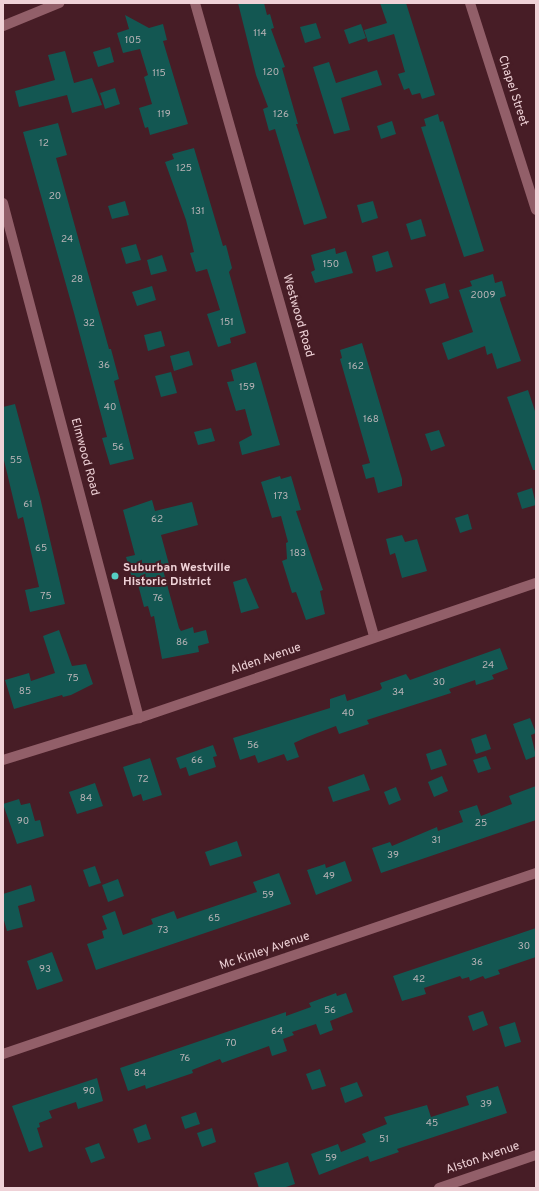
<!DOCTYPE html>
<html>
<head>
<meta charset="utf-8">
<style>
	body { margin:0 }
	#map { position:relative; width:539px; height:1191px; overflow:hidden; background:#471d26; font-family:Overpass,sans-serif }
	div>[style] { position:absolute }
	.building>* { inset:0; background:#135752 }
	.minor>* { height:10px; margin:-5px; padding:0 5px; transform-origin:5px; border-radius:5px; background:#925f69 }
	.dots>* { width:11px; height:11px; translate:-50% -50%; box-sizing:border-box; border:2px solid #471d26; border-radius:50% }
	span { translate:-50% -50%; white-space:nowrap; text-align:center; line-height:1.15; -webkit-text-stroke:4px #471d26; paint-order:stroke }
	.number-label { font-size:10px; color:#b8b3b6 }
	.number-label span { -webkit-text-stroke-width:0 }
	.street-label { font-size:12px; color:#efd2d7 }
	.poi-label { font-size:12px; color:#efd2d7; font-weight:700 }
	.left { translate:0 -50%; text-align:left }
	.frame { position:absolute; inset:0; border:4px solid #efd2d7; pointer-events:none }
</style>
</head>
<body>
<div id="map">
	<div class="building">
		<div style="clip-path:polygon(238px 3px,264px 3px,267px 15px,270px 14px,274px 28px,271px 29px,285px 67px,282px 68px,298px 124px,296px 124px,327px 218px,304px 225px,275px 129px,269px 131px,263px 109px,268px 107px,256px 75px)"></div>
		<div style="clip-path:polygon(380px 3px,406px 3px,435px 95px,422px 99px,420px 93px,412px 95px,409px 88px,404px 90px,398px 74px,405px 72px,394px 34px,368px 42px,364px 30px,387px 23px)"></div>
		<div style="clip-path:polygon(125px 15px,149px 28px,163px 24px,167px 40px,163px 41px,188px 124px,150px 135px,148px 127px,145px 128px,139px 108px,152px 104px,144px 77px,148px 75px,140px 49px,123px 53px,117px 33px,129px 29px)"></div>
		<div style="clip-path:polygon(316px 23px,321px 38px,305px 43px,300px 27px)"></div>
		<div style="clip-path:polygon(361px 24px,366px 38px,349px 44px,344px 30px)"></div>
		<div style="clip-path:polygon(110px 47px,114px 62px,98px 67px,93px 52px)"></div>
		<div style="clip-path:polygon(65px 51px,74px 83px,92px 78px,102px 105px,72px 113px,67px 95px,19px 107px,15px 91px,55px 80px,48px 55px)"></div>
		<div style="clip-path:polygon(329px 62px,336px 83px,377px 70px,382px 85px,341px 98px,350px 130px,334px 134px,313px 67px)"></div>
		<div style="clip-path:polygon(115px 88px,120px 104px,105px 109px,100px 93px)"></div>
		<div style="clip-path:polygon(438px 114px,440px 122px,443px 121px,484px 251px,464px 257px,421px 127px,426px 126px,424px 119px)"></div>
		<div style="clip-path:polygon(392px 121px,396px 134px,381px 139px,377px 126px)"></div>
		<div style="clip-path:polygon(58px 123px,67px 155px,56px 158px,109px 349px,111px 349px,119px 379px,114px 381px,134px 459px,110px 465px,102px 438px,107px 437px,74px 313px,23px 132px)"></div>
		<div style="clip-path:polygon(194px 148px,223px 246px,226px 245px,232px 268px,229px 272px,246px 333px,230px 338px,231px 343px,218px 347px,207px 314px,220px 310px,207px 269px,196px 272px,190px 253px,194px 252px,186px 220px,165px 162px,174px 159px,172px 154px)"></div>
		<div style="clip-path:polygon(125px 201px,129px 215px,112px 219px,108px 206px)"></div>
		<div style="clip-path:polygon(373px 201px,378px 218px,362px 223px,357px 205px)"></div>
		<div style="clip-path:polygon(421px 219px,426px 236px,411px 240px,406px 224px)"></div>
		<div style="clip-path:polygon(136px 244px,141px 260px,126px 264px,121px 248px)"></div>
		<div style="clip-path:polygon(335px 248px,336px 254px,346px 251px,353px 273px,315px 283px,311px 272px,315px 270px,311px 255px)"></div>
		<div style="clip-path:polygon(388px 251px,393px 267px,376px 272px,372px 256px)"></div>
		<div style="clip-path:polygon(162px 255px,167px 271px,151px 275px,147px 260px)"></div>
		<div style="clip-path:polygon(493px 274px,495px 283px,502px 281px,506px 296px,500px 298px,500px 300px,521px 361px,497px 369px,492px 353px,487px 355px,485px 346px,448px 360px,442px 343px,473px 332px,459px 290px,472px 286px,470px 281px)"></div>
		<div style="clip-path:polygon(445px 283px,449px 298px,430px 304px,425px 289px)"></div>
		<div style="clip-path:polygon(152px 286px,156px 300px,137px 306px,132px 292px)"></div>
		<div style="clip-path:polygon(161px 331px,165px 346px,148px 351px,144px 335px)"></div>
		<div style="clip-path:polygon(362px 343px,402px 479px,402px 486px,378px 493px,374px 477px,366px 479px,362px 465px,370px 463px,340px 359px,342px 358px,340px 350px)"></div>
		<div style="clip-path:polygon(189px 351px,193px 365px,174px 371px,170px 356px)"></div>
		<div style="clip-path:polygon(256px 362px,280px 445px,242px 455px,239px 442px,252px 435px,245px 409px,236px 411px,227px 382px,234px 381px,231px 370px)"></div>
		<div style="clip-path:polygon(171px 372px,177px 393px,161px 397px,155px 376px)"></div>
		<div style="clip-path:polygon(528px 390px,536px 414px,536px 470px,533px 470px,507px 397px)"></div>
		<div style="clip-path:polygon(15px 404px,40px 497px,65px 604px,30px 612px,25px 590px,39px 587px,23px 517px,18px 519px,3px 456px,3px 407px)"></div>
		<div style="clip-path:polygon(211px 428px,215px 441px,198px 445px,194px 432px)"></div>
		<div style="clip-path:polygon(439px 430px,445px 446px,431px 451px,425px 434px)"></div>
		<div style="clip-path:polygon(280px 476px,281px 479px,291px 476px,301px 510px,296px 511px,323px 590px,320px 591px,325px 614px,306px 620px,296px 592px,292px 593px,282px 561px,287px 559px,286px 543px,288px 542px,281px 516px,272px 518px,261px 482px)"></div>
		<div style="clip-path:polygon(532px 488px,536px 505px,522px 509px,517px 493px)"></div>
		<div style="clip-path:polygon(152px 500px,155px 511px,192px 502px,198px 525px,161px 535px,170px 568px,163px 570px,179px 628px,181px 631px,193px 627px,194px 633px,206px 630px,209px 643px,198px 646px,199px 652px,162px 659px,154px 616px,151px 617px,148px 606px,144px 607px,136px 577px,132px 578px,126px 557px,135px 555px,123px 510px)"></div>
		<div style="clip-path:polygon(468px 514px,472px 529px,460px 533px,455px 518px)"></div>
		<div style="clip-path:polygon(402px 535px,405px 542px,417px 539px,427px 571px,402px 578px,395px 553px,390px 555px,386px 539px)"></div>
		<div style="clip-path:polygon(246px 578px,259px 608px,241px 613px,233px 582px)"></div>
		<div style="clip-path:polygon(59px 630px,72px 666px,86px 664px,93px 684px,71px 695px,63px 697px,62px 695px,14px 709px,5px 680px,29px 673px,31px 681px,55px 673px,43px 636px)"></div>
		<div style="clip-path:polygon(500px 648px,508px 669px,492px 675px,494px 679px,476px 685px,475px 680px,449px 689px,451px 693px,367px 720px,369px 724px,339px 734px,336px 726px,307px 737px,294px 743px,299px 757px,287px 761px,284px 754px,258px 763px,255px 755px,240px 760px,233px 738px,330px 708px,330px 699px,345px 694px,347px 701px,380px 690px,382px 688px,380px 683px,406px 674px,410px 680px)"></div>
		<div style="clip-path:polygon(530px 718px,536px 733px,531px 735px,536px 756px,526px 760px,513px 724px)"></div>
		<div style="clip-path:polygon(486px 734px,491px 749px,476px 754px,471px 739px)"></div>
		<div style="clip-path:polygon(213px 745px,217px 756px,213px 757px,216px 767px,189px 776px,186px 767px,180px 769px,176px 758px)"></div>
		<div style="clip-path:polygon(441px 749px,447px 765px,431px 770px,426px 754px)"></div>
		<div style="clip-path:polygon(486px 756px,491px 769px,478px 773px,473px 760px)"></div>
		<div style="clip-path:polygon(150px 758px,162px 795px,143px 801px,141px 794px,133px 797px,123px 767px)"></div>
		<div style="clip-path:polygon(364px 774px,370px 790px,333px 802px,328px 787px)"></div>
		<div style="clip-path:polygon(442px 776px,448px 791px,434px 797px,428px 782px)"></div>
		<div style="clip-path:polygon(95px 783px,103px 806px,77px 814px,69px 792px)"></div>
		<div style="clip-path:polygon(536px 786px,536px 820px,381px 873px,372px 848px,390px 842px,392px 846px,437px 827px,438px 831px,463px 822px,459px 811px,477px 805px,481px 816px,512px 804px,509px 796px)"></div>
		<div style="clip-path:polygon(396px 787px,401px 800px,389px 805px,384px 792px)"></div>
		<div style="clip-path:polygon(19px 799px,21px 805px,30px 803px,35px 821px,40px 820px,44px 836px,17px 844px,3px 804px)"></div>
		<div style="clip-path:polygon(237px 841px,242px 856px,210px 866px,205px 852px)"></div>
		<div style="clip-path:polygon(345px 861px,352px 881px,316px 895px,307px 870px,325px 864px,326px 868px)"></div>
		<div style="clip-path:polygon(95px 866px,101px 883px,89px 887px,83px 870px)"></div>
		<div style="clip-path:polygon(279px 873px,291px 904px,96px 970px,87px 944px,104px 938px,102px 931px,107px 929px,102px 916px,115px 911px,123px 935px,153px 924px,151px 919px,174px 911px,177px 919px,257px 892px,253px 882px)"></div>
		<div style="clip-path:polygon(118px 879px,124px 896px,108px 902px,102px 885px)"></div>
		<div style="clip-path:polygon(31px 885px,35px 901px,18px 906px,23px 927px,7px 931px,3px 917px,3px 894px)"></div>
		<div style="clip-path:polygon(536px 928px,536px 957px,498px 970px,500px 974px,485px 979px,483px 976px,470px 981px,469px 977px,462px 979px,460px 976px,424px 988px,426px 994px,402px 1001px,393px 976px)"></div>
		<div style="clip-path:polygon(52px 952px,63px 981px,37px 990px,27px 961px)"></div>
		<div style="clip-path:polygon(336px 993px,337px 996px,346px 993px,353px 1012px,330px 1021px,333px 1030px,320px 1035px,316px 1024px,292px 1032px,294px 1035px,283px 1039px,287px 1051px,272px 1056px,269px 1046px,222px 1063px,220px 1059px,192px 1070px,193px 1073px,146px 1089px,145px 1085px,128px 1091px,120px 1068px,286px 1012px,286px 1016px,311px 1007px,309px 1003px)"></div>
		<div style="clip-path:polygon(483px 1011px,488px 1025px,473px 1031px,468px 1016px)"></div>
		<div style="clip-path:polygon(515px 1022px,521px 1042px,505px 1047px,499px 1027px)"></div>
		<div style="clip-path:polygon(320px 1069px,326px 1086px,312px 1090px,306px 1074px)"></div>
		<div style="clip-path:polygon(97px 1078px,103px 1101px,78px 1109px,76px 1102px,49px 1111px,52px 1118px,39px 1123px,40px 1127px,37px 1128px,43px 1147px,29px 1152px,12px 1106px)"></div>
		<div style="clip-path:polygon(357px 1082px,363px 1096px,345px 1103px,340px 1088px)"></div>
		<div style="clip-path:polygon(498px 1086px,507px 1113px,397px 1149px,399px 1152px,370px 1162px,368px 1156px,319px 1175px,311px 1154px,338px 1144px,341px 1152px,366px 1142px,362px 1134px,387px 1124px,384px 1117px,427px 1105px,431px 1117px,469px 1105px,466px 1096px)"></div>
		<div style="clip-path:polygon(196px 1112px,200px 1124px,185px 1129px,181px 1117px)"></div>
		<div style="clip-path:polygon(146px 1124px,151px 1139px,138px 1143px,133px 1129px)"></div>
		<div style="clip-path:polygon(212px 1128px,216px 1142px,202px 1147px,197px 1133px)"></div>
		<div style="clip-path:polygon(99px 1143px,105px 1158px,91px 1163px,85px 1148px)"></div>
		<div style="clip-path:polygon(288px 1162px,295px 1184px,283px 1188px,259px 1188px,254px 1173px)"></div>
	</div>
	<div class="minor">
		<div style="left:195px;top:3px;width:658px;rotate:74.21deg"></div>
		<div style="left:470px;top:3px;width:217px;rotate:72.3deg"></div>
		<div style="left:3px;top:26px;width:61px;rotate:-22.3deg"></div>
		<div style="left:3px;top:203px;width:533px;rotate:75.21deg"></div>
		<div style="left:3px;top:760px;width:142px;rotate:-17.2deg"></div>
		<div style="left:139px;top:718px;width:419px;rotate:-18.8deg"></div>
		<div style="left:3px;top:1054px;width:563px;rotate:-18.76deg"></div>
		<div style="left:439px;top:1188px;width:102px;rotate:-18.8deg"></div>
	</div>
	<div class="dots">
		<div style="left:115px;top:576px;background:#56cec3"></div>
	</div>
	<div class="number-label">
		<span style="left:260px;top:34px">114</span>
		<span style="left:133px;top:41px">105</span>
		<span style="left:271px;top:73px">120</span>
		<span style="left:159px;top:74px">115</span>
		<span style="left:164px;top:115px">119</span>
		<span style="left:281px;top:115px">126</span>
		<span style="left:44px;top:144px">12</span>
		<span style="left:184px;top:169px">125</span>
		<span style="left:55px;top:197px">20</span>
		<span style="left:198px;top:212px">131</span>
		<span style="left:67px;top:240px">24</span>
		<span style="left:331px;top:265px">150</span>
		<span style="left:77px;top:280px">28</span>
		<span style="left:483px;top:296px">2009</span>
		<span style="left:227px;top:323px">151</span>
		<span style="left:89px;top:324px">32</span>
		<span style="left:104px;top:366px">36</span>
		<span style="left:356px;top:367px">162</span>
		<span style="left:247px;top:388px">159</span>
		<span style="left:110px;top:408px">40</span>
		<span style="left:371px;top:420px">168</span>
		<span style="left:118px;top:448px">56</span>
		<span style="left:16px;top:461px">55</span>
		<span style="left:281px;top:497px">173</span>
		<span style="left:28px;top:505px">61</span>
		<span style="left:157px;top:520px">62</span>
		<span style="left:41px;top:549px">65</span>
		<span style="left:298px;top:554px">183</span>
		<span style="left:46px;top:597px">75</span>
		<span style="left:158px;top:599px">76</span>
		<span style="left:182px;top:643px">86</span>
		<span style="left:488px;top:666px">24</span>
		<span style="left:73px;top:679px">75</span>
		<span style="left:439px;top:683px">30</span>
		<span style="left:25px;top:692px">85</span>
		<span style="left:398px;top:693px">34</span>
		<span style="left:348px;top:714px">40</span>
		<span style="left:253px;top:746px">56</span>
		<span style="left:197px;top:761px">66</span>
		<span style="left:143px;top:780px">72</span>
		<span style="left:86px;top:799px">84</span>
		<span style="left:23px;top:822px">90</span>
		<span style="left:481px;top:824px">25</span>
		<span style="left:436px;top:841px">31</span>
		<span style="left:393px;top:856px">39</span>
		<span style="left:329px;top:877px">49</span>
		<span style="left:268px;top:896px">59</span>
		<span style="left:214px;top:919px">65</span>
		<span style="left:163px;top:931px">73</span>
		<span style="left:524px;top:947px">30</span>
		<span style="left:477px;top:963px">36</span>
		<span style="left:45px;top:970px">93</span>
		<span style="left:419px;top:980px">42</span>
		<span style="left:330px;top:1011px">56</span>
		<span style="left:277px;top:1032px">64</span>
		<span style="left:231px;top:1044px">70</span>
		<span style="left:185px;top:1059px">76</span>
		<span style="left:140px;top:1074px">84</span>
		<span style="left:89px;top:1092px">90</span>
		<span style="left:486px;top:1105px">39</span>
		<span style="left:432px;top:1124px">45</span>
		<span style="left:384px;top:1140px">51</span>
		<span style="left:331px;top:1159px">59</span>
	</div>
	<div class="street-label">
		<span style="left:512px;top:91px;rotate:72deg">Chapel Street</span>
		<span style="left:297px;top:316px;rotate:74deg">Westwood Road</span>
		<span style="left:84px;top:457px;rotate:75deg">Elmwood Road</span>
		<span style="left:266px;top:660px;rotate:-19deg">Alden Avenue</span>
		<span style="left:265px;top:952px;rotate:-19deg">Mc Kinley Avenue</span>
		<span style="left:483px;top:1159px;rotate:-19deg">Alston Avenue</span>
	</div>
	<div class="poi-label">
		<span class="left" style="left:123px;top:576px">Suburban Westville<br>Historic District</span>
	</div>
	<div class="frame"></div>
</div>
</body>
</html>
